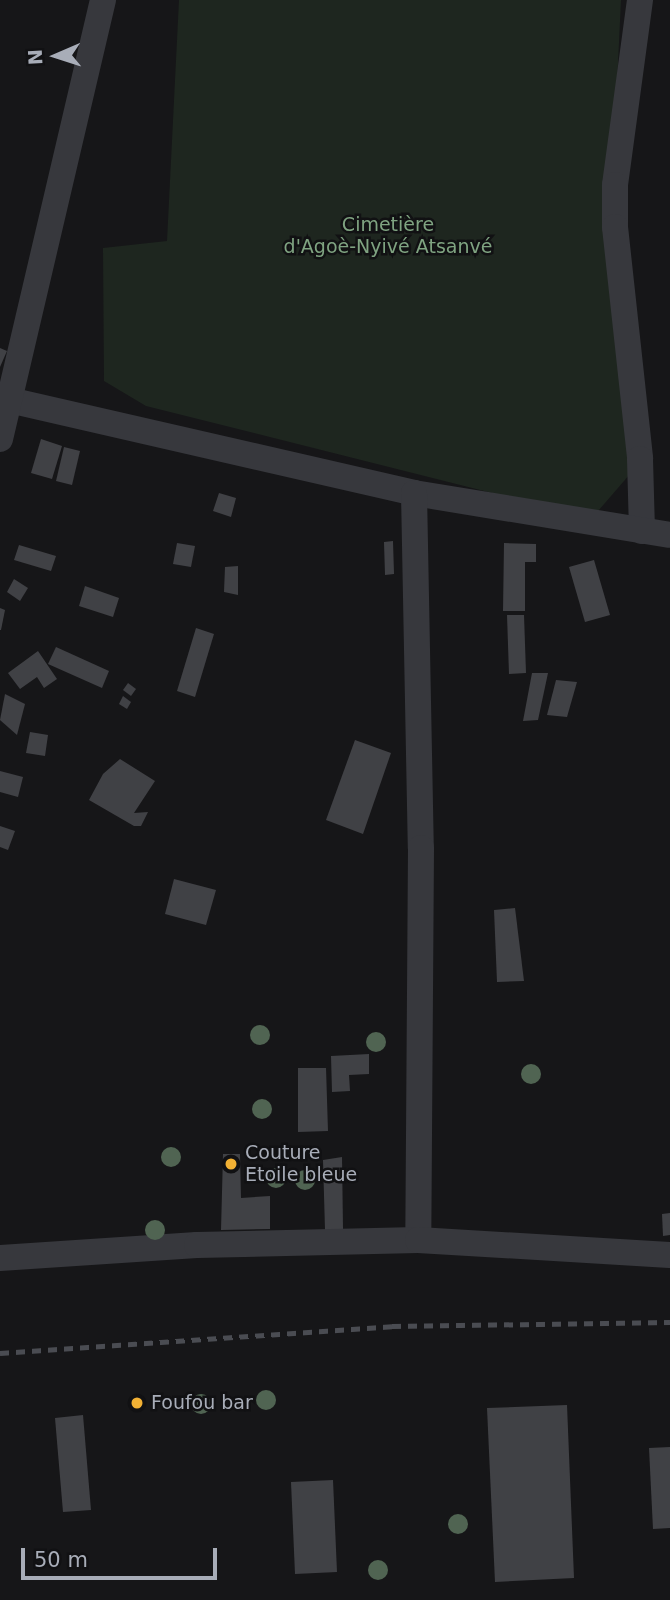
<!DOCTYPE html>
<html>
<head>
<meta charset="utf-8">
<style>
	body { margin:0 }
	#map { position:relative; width:670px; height:1600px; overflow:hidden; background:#161618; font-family:"DejaVu Sans",sans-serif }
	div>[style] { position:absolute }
	.green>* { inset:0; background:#1e261f }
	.building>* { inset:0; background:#404145 }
	.minor>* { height:26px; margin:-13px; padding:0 13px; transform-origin:13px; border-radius:13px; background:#37383d }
	.rail>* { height:5px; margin-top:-2.5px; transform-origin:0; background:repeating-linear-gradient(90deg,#4a4c52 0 9px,transparent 0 16px) }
	.trees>* { width:20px; height:20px; margin:-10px; border-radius:50%; background:#506452 }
	.dots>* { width:19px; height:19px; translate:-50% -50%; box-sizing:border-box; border:4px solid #111113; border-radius:50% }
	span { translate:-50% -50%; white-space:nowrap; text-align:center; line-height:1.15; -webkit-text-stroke:5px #111113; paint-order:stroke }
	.park-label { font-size:19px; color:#7fa381 }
	.poi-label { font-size:19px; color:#a8adb8 }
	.left { translate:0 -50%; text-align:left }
	.north { position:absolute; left:21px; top:21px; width:70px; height:70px; -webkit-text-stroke:5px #111113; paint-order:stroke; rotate:267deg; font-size:19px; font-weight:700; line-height:28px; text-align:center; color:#a8adb8 }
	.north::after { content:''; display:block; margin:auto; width:24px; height:32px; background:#a8adb8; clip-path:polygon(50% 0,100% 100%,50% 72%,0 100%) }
	.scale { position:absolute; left:21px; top:1548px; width:196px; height:32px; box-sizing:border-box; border:4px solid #a8adb8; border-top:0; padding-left:9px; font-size:21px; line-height:24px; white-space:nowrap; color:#a8adb8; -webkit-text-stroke:5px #111113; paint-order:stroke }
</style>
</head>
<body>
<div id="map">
	<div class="green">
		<div style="clip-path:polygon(179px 0,621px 0,610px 233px,637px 466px,592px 518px,146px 406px,104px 381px,103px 248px,167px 241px)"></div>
	</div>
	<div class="building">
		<div style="clip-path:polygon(0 348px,7px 351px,0 367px)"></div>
		<div style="clip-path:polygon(41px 439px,62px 446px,52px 479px,31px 473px)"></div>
		<div style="clip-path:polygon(64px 447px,80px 451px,72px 485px,56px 481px)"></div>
		<div style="clip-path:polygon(219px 493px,236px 498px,231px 517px,213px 511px)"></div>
		<div style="clip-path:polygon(393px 541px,394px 574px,385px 575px,384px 542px)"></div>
		<div style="clip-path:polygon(177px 543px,195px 546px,191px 567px,173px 564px)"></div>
		<div style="clip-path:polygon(504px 543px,536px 544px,536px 562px,525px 562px,525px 611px,503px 611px)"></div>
		<div style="clip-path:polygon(19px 545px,56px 556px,51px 571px,14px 560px)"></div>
		<div style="clip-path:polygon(594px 560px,610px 615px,585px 622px,569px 567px)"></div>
		<div style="clip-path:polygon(238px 566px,238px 595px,224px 592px,225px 567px)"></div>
		<div style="clip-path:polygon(14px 579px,28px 588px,20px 601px,7px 592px)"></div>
		<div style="clip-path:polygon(85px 586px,119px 598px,113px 617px,79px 606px)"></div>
		<div style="clip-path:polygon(0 608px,5px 610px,1px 630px,0 630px)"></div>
		<div style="clip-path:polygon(507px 615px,524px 615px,526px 673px,509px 674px)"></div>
		<div style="clip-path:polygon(196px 628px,214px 634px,195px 697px,177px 691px)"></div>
		<div style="clip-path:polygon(56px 647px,109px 671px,102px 688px,48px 664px)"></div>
		<div style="clip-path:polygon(38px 651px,57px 679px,44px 688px,37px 677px,20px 689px,8px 673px)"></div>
		<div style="clip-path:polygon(532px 673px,548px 673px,538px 720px,523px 721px)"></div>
		<div style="clip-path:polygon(556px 680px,577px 682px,567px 717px,547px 715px)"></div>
		<div style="clip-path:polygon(128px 683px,136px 689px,131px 696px,123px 690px)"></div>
		<div style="clip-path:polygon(5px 694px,25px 704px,17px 735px,0 720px)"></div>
		<div style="clip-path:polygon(123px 696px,131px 702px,127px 709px,119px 704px)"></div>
		<div style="clip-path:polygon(30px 732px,48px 735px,45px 756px,26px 753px)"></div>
		<div style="clip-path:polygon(355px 740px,391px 753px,363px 834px,326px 820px)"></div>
		<div style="clip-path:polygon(120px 759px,155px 781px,134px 813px,148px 812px,141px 826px,134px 826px,89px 800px,103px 774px)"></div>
		<div style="clip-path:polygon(0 771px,23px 777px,18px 797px,0 792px)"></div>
		<div style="clip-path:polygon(0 826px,15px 831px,8px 850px,0 847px)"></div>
		<div style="clip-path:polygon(174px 879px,216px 890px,206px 925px,165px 914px)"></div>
		<div style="clip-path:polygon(515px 908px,524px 981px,497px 982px,494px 910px)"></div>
		<div style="clip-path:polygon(369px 1054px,369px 1074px,349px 1075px,350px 1091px,332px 1092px,331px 1056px)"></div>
		<div style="clip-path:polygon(298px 1068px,326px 1068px,328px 1131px,298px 1132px)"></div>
		<div style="clip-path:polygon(223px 1154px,240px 1154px,241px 1198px,270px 1196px,270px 1229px,221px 1230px)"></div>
		<div style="clip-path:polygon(342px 1157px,343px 1229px,325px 1230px,323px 1160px)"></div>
		<div style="clip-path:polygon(670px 1213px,670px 1235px,663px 1236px,662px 1214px)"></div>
		<div style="clip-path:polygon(567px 1405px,574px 1578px,495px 1582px,487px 1408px)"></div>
		<div style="clip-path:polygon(83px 1415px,91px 1510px,63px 1512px,55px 1418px)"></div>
		<div style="clip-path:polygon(670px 1447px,670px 1528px,653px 1529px,649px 1448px)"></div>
		<div style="clip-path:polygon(333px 1480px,337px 1572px,295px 1574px,291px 1482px)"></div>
	</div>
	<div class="minor">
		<div style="left:640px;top:0;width:187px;rotate:97.7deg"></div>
		<div style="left:615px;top:185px;width:42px;rotate:90deg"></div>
		<div style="left:615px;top:227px;width:233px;rotate:83.8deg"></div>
		<div style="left:640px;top:459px;width:72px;rotate:88.4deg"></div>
		<div style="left:0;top:398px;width:425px;rotate:12.9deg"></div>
		<div style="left:414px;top:493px;width:259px;rotate:9.3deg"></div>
		<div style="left:0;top:439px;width:451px;rotate:-76.8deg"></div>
		<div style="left:414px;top:493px;width:355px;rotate:88.9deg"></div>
		<div style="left:421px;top:848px;width:392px;rotate:90.4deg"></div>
		<div style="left:0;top:1258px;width:197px;rotate:-3.8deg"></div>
		<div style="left:197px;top:1245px;width:221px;rotate:-1.3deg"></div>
		<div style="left:418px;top:1240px;width:252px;rotate:3.4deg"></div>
	</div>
	<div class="rail">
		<div style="left:0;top:1353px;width:393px;rotate:-3.9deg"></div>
		<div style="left:392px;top:1326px;width:278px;rotate:-0.8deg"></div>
	</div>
	<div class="trees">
		<div style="left:260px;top:1035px"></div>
		<div style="left:376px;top:1042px"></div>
		<div style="left:531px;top:1074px"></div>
		<div style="left:262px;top:1109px"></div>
		<div style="left:171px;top:1157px"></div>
		<div style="left:276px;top:1178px"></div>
		<div style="left:305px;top:1180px"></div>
		<div style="left:155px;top:1230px"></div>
		<div style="left:266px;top:1400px"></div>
		<div style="left:201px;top:1404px"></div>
		<div style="left:458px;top:1524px"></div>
		<div style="left:378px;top:1570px"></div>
	</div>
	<div class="dots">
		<div style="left:231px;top:1164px;background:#f2b134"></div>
		<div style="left:137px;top:1403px;background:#f2b134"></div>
	</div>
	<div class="park-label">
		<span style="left:388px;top:236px">Cimetière<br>d'Agoè-Nyivé Atsanvé</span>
	</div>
	<div class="poi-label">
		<span class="left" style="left:245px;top:1164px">Couture<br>Etoile bleue</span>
		<span class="left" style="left:151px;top:1403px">Foufou bar</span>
	</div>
	<div class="north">N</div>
	<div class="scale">50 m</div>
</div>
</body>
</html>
